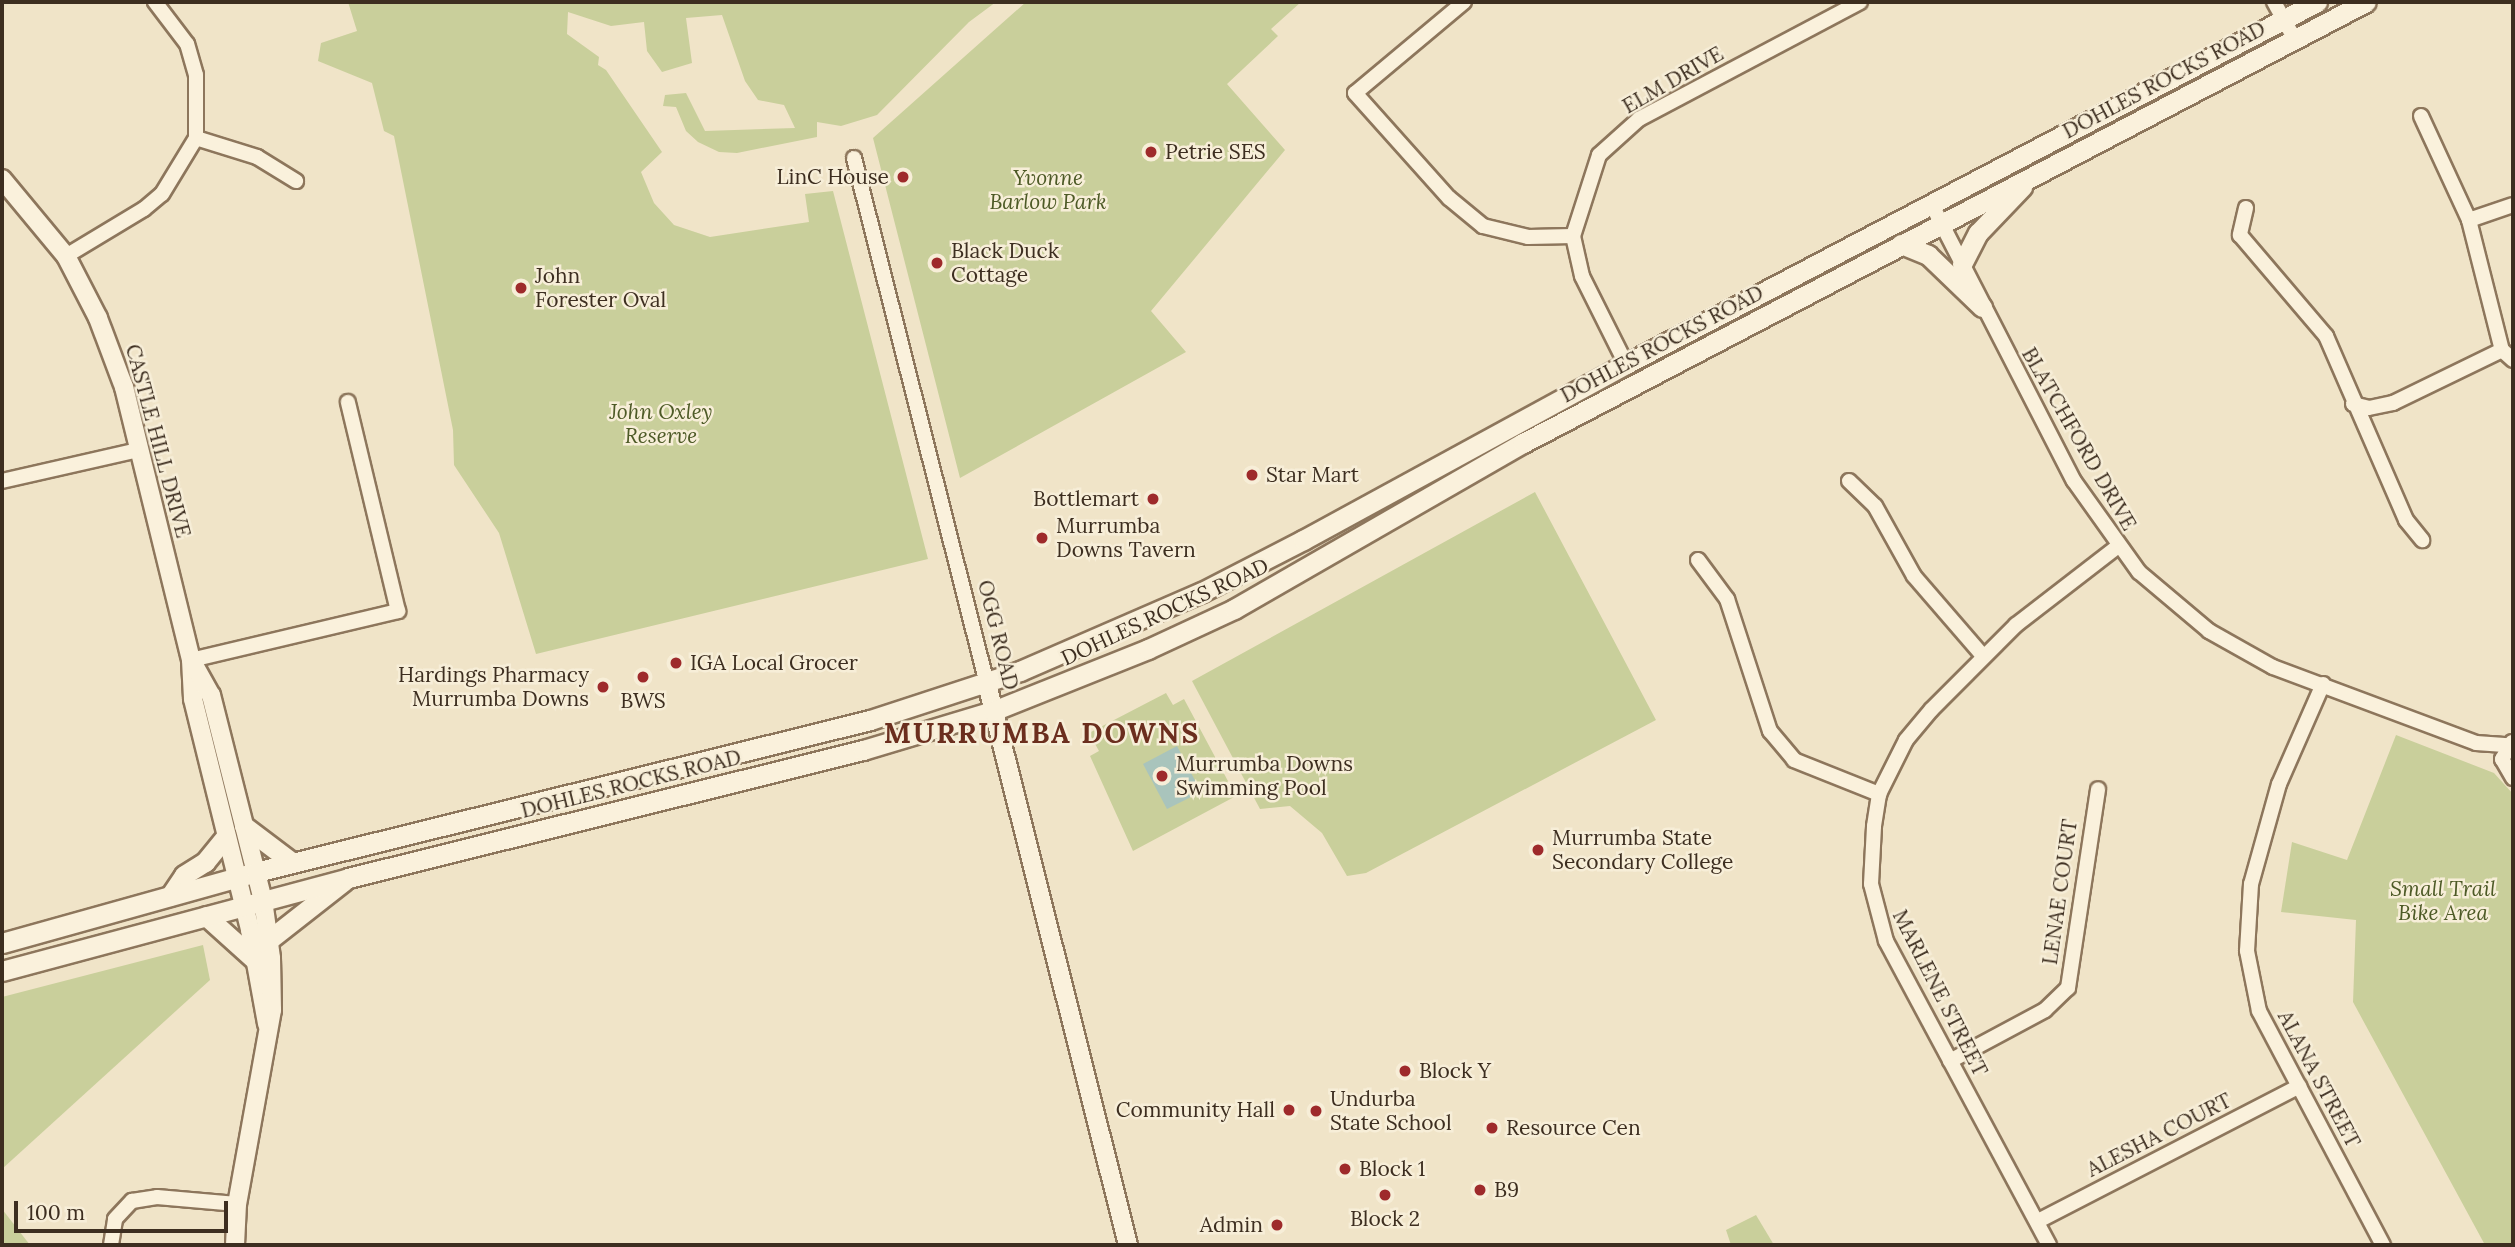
<!DOCTYPE html>
<html>
<head>
<meta charset="utf-8">
<style>
	body { margin:0 }
	#map { position:relative; width:2515px; height:1247px; overflow:hidden; background:#f0e4c8; font-family:Lora,serif }
	div>[style] { position:absolute }
	.green>* { inset:0; background:#c9cf9b }
	.water>* { inset:0; background:#a9c4bc }
	.roads { filter:drop-shadow(2px 0 #8d765c) drop-shadow(-2px 0 #8d765c) drop-shadow(0 2px #8d765c) drop-shadow(0 -2px #8d765c) }
	.minor>* { height:14px; margin:-7px; padding:0 7px; transform-origin:7px; border-radius:7px; background:#faf1dc }
	.tertiary>* { height:18px; margin:-9px; padding:0 9px; transform-origin:9px; border-radius:9px; background:#faf1dc }
	.secondary>* { height:19px; margin:-9.5px; padding:0 9.5px; transform-origin:9.5px; border-radius:9.5px; background:#faf1dc }
	.dots>* { width:19px; height:19px; translate:-50% -50%; box-sizing:border-box; border:4px solid #f7eed8; border-radius:50% }
	span { translate:-50% -50%; white-space:nowrap; text-align:center; line-height:1.15; -webkit-text-stroke:5px #f7eed8; paint-order:stroke }
	.street-label { font-size:21px; color:#3d2e20 }
	.poi-label { font-size:21px; color:#3d2e20 }
	.left { translate:0 -50%; text-align:left }
	.right { translate:-100% -50%; text-align:right }
	.park-label { font-size:21px; color:#4d5a26; font-style:italic }
	.district-label { font-size:28px; color:#6b2e1e; font-weight:700; letter-spacing:2px }
	.frame { position:absolute; inset:0; border:4px solid #3d2e20; pointer-events:none }
	.scale { position:absolute; left:14px; top:1201px; width:214px; height:32px; box-sizing:border-box; border:4px solid #3d2e20; border-top:0; padding-left:9px; font-size:21px; line-height:24px; white-space:nowrap; color:#3d2e20; -webkit-text-stroke:5px #f7eed8; paint-order:stroke }
</style>
</head>
<body>
<div id="map">
	<div class="green">
		<div style="clip-path:polygon(348px 2px,996px 2px,969px 22px,877px 115px,841px 126px,817px 122px,817px 137px,737px 153px,719px 152px,698px 142px,686px 131px,676px 107px,663px 106px,665px 95px,686px 93px,705px 131px,795px 128px,784px 105px,758px 100px,745px 81px,722px 15px,686px 18px,692px 63px,662px 72px,647px 51px,644px 22px,611px 26px,568px 12px,567px 34px,599px 57px,598px 65px,606px 70px,662px 152px,641px 172px,654px 203px,674px 225px,710px 237px,809px 222px,805px 194px,833px 191px,928px 559px,536px 654px,499px 533px,454px 465px,453px 430px,394px 136px,384px 131px,372px 83px,318px 61px,321px 43px,357px 31px)"></div>
		<div style="clip-path:polygon(1026px 2px,1301px 2px,1271px 29px,1278px 36px,1227px 84px,1285px 150px,1151px 311px,1186px 352px,960px 478px,873px 138px)"></div>
		<div style="clip-path:polygon(1535px 492px,1656px 720px,1366px 873px,1347px 876px,1322px 833px,1290px 806px,1260px 809px,1192px 681px)"></div>
		<div style="clip-path:polygon(1166px 693px,1173px 705px,1184px 699px,1236px 796px,1133px 851px,1090px 756px,1099px 751px,1089px 733px)"></div>
		<div style="clip-path:polygon(2396px 735px,2494px 773px,2513px 794px,2513px 1245px,2485px 1245px,2353px 1002px,2356px 920px,2281px 912px,2292px 842px,2347px 860px)"></div>
		<div style="clip-path:polygon(203px 945px,210px 980px,2px 1169px,2px 997px)"></div>
		<div style="clip-path:polygon(2px 1209px,30px 1245px,2px 1245px)"></div>
		<div style="clip-path:polygon(1756px 1215px,1774px 1245px,1731px 1245px,1726px 1230px)"></div>
	</div>
	<div class="water">
		<div style="clip-path:polygon(1177px 746px,1201px 792px,1167px 809px,1143px 764px)"></div>
	</div>
	<div class="roads">
		<div class="minor">
			<div style="left:1464px;top:2px;width:142px;rotate:140.1deg"></div>
			<div style="left:1355px;top:93px;width:141px;rotate:48.2deg"></div>
			<div style="left:1449px;top:198px;width:44px;rotate:39.5deg"></div>
			<div style="left:1483px;top:226px;width:46px;rotate:13.7deg"></div>
			<div style="left:1528px;top:237px;width:45px;rotate:-1.3deg"></div>
			<div style="left:2274px;top:2px;width:41px;rotate:60.9deg"></div>
			<div style="left:2421px;top:116px;width:115px;rotate:65.2deg"></div>
			<div style="left:2469px;top:220px;width:134px;rotate:75.8deg"></div>
			<div style="left:2502px;top:350px;width:15px;rotate:42deg"></div>
			<div style="left:196px;top:138px;width:64px;rotate:17.3deg"></div>
			<div style="left:257px;top:157px;width:46px;rotate:31.6deg"></div>
			<div style="left:854px;top:158px;width:543px;rotate:75.81deg"></div>
			<div style="left:1932px;top:205px;width:310px;rotate:62.8deg"></div>
			<div style="left:2074px;top:481px;width:112px;rotate:54.5deg"></div>
			<div style="left:2139px;top:572px;width:92px;rotate:40.1deg"></div>
			<div style="left:2209px;top:631px;width:73px;rotate:29.4deg"></div>
			<div style="left:2273px;top:667px;width:217px;rotate:20.5deg"></div>
			<div style="left:2476px;top:743px;width:32px;rotate:4deg"></div>
			<div style="left:2246px;top:208px;width:28px;rotate:103deg"></div>
			<div style="left:2240px;top:235px;width:133px;rotate:49.6deg"></div>
			<div style="left:2326px;top:336px;width:201px;rotate:66.5deg"></div>
			<div style="left:2406px;top:520px;width:26px;rotate:51deg"></div>
			<div style="left:2469px;top:220px;width:46px;rotate:-18.8deg"></div>
			<div style="left:66px;top:256px;width:91px;rotate:-31.1deg"></div>
			<div style="left:144px;top:209px;width:23px;rotate:-40deg"></div>
			<div style="left:162px;top:194px;width:66px;rotate:-58.7deg"></div>
			<div style="left:196px;top:138px;width:63px;rotate:-90deg"></div>
			<div style="left:196px;top:75px;width:32px;rotate:-106deg"></div>
			<div style="left:187px;top:44px;width:53px;rotate:-127.3deg"></div>
			<div style="left:1626px;top:364px;width:98px;rotate:-116.6deg"></div>
			<div style="left:1582px;top:276px;width:41px;rotate:-102.7deg"></div>
			<div style="left:1573px;top:236px;width:85px;rotate:-72.2deg"></div>
			<div style="left:1599px;top:155px;width:54px;rotate:-42deg"></div>
			<div style="left:1639px;top:119px;width:250px;rotate:-27.9deg"></div>
			<div style="left:2353px;top:404px;width:16px;rotate:14deg"></div>
			<div style="left:2369px;top:408px;width:25px;rotate:-12deg"></div>
			<div style="left:2393px;top:403px;width:121px;rotate:-25.9deg"></div>
			<div style="left:2px;top:481px;width:140px;rotate:-12.8deg"></div>
			<div style="left:1849px;top:481px;width:36px;rotate:44deg"></div>
			<div style="left:1875px;top:506px;width:80px;rotate:60.9deg"></div>
			<div style="left:1914px;top:576px;width:106px;rotate:49.2deg"></div>
			<div style="left:1698px;top:560px;width:49px;rotate:53.4deg"></div>
			<div style="left:1727px;top:599px;width:139px;rotate:72deg"></div>
			<div style="left:1770px;top:731px;width:38px;rotate:50deg"></div>
			<div style="left:1794px;top:760px;width:92px;rotate:21.8deg"></div>
			<div style="left:191px;top:660px;width:213px;rotate:-13.3deg"></div>
			<div style="left:398px;top:611px;width:215px;rotate:-103.5deg"></div>
			<div style="left:2323px;top:684px;width:109px;rotate:113.7deg"></div>
			<div style="left:2279px;top:784px;width:104px;rotate:105.6deg"></div>
			<div style="left:2251px;top:884px;width:67px;rotate:93.4deg"></div>
			<div style="left:2247px;top:951px;width:61px;rotate:78.7deg"></div>
			<div style="left:2259px;top:1011px;width:265px;rotate:62.1deg"></div>
			<div style="left:2512px;top:742px;width:20px;rotate:120deg"></div>
			<div style="left:2502px;top:759px;width:22px;rotate:60deg"></div>
			<div style="left:1950px;top:1061px;width:108px;rotate:-28.2deg"></div>
			<div style="left:2045px;top:1010px;width:32px;rotate:-44deg"></div>
			<div style="left:2068px;top:988px;width:201px;rotate:-81.4deg"></div>
			<div style="left:2038px;top:1221px;width:294px;rotate:-27.3deg"></div>
			<div style="left:111px;top:1245px;width:26px;rotate:-81deg"></div>
			<div style="left:115px;top:1219px;width:25px;rotate:-47deg"></div>
			<div style="left:132px;top:1201px;width:25px;rotate:-9deg"></div>
			<div style="left:157px;top:1197px;width:80px;rotate:5deg"></div>
			<div style="left:2049px;top:1245px;width:345px;rotate:-118.2deg"></div>
			<div style="left:1886px;top:941px;width:59px;rotate:-104.7deg"></div>
			<div style="left:1871px;top:884px;width:58px;rotate:-87deg"></div>
			<div style="left:1874px;top:826px;width:32px;rotate:-81deg"></div>
			<div style="left:1879px;top:794px;width:60px;rotate:-63.4deg"></div>
			<div style="left:1906px;top:740px;width:40px;rotate:-50deg"></div>
			<div style="left:1932px;top:709px;width:119px;rotate:-45deg"></div>
			<div style="left:2016px;top:625px;width:128px;rotate:-37.7deg"></div>
		</div>
		<div class="tertiary">
			<div style="left:2px;top:179px;width:100px;rotate:50.3deg"></div>
			<div style="left:66px;top:256px;width:70px;rotate:62.7deg"></div>
			<div style="left:98px;top:318px;width:74px;rotate:69.4deg"></div>
			<div style="left:124px;top:387px;width:281px;rotate:76.2deg"></div>
			<div style="left:191px;top:660px;width:39px;rotate:87deg"></div>
			<div style="left:193px;top:699px;width:238px;rotate:76.1deg"></div>
			<div style="left:250px;top:930px;width:96px;rotate:79.7deg"></div>
			<div style="left:193px;top:663px;width:37px;rotate:61deg"></div>
			<div style="left:211px;top:695px;width:211px;rotate:75.8deg"></div>
			<div style="left:263px;top:900px;width:59px;rotate:82.1deg"></div>
			<div style="left:271px;top:958px;width:52px;rotate:88.9deg"></div>
			<div style="left:272px;top:1010px;width:197px;rotate:100.2deg"></div>
			<div style="left:237px;top:1204px;width:41px;rotate:92.8deg"></div>
			<div style="left:987px;top:684px;width:578px;rotate:75.89deg"></div>
		</div>
		<div class="secondary">
			<div style="left:1901px;top:244px;width:29px;rotate:22deg"></div>
			<div style="left:1928px;top:255px;width:75px;rotate:43.9deg"></div>
			<div style="left:1962px;top:264px;width:35px;rotate:-63deg"></div>
			<div style="left:1978px;top:233px;width:64px;rotate:-46.3deg"></div>
			<div style="left:244px;top:826px;width:61px;rotate:37.1deg"></div>
			<div style="left:170px;top:896px;width:25px;rotate:-56deg"></div>
			<div style="left:184px;top:875px;width:25px;rotate:-32deg"></div>
			<div style="left:205px;top:862px;width:33px;rotate:-51deg"></div>
			<div style="left:206px;top:916px;width:66px;rotate:41.9deg"></div>
			<div style="left:270px;top:939px;width:94px;rotate:-38.1deg"></div>
			<div style="left:2px;top:943px;width:264px;rotate:-15.6deg"></div>
			<div style="left:256px;top:872px;width:633px;rotate:-13.9deg"></div>
			<div style="left:870px;top:720px;width:158px;rotate:-18.1deg"></div>
			<div style="left:1020px;top:671px;width:198px;rotate:-23.5deg"></div>
			<div style="left:1202px;top:592px;width:114px;rotate:-27.2deg"></div>
			<div style="left:1303px;top:540px;width:368px;rotate:-28.6deg"></div>
			<div style="left:1626px;top:364px;width:780px;rotate:-27.65deg"></div>
			<div style="left:2px;top:971px;width:358px;rotate:-15deg"></div>
			<div style="left:348px;top:878px;width:531px;rotate:-13.96deg"></div>
			<div style="left:863px;top:750px;width:136px;rotate:-16.7deg"></div>
			<div style="left:993px;top:711px;width:167px;rotate:-21.8deg"></div>
			<div style="left:1148px;top:649px;width:95px;rotate:-24.9deg"></div>
			<div style="left:1234px;top:609px;width:333px;rotate:-29.9deg"></div>
			<div style="left:1523px;top:443px;width:951px;rotate:-27.62deg"></div>
		</div>
	</div>
	<div class="dots">
		<div style="left:1151px;top:152px;background:#9e2a2b"></div>
		<div style="left:903px;top:177px;background:#9e2a2b"></div>
		<div style="left:937px;top:263px;background:#9e2a2b"></div>
		<div style="left:521px;top:288px;background:#9e2a2b"></div>
		<div style="left:1252px;top:475px;background:#9e2a2b"></div>
		<div style="left:1153px;top:499px;background:#9e2a2b"></div>
		<div style="left:1042px;top:538px;background:#9e2a2b"></div>
		<div style="left:676px;top:663px;background:#9e2a2b"></div>
		<div style="left:643px;top:677px;background:#9e2a2b"></div>
		<div style="left:603px;top:687px;background:#9e2a2b"></div>
		<div style="left:1162px;top:776px;background:#9e2a2b"></div>
		<div style="left:1538px;top:850px;background:#9e2a2b"></div>
		<div style="left:1405px;top:1071px;background:#9e2a2b"></div>
		<div style="left:1289px;top:1110px;background:#9e2a2b"></div>
		<div style="left:1316px;top:1111px;background:#9e2a2b"></div>
		<div style="left:1492px;top:1128px;background:#9e2a2b"></div>
		<div style="left:1345px;top:1169px;background:#9e2a2b"></div>
		<div style="left:1480px;top:1190px;background:#9e2a2b"></div>
		<div style="left:1385px;top:1195px;background:#9e2a2b"></div>
		<div style="left:1277px;top:1225px;background:#9e2a2b"></div>
	</div>
	<div class="street-label">
		<span style="left:1673px;top:80px;rotate:-30deg">ELM DRIVE</span>
		<span style="left:2164px;top:80px;rotate:-28deg">DOHLES ROCKS ROAD</span>
		<span style="left:1662px;top:344px;rotate:-28deg">DOHLES ROCKS ROAD</span>
		<span style="left:2079px;top:439px;rotate:60deg">BLATCHFORD DRIVE</span>
		<span style="left:158px;top:441px;rotate:75deg">CASTLE HILL DRIVE</span>
		<span style="left:1165px;top:612px;rotate:-25deg">DOHLES ROCKS ROAD</span>
		<span style="left:998px;top:635px;rotate:76deg">OGG ROAD</span>
		<span style="left:631px;top:784px;rotate:-14deg">DOHLES ROCKS ROAD</span>
		<span style="left:2060px;top:892px;rotate:-82deg">LENAE COURT</span>
		<span style="left:1940px;top:993px;rotate:63deg">MARLENE STREET</span>
		<span style="left:2319px;top:1079px;rotate:62deg">ALANA STREET</span>
		<span style="left:2159px;top:1135px;rotate:-27deg">ALESHA COURT</span>
	</div>
	<div class="poi-label">
		<span class="left" style="left:1165px;top:152px">Petrie SES</span>
		<span class="right" style="left:889px;top:177px">LinC House</span>
		<span class="left" style="left:951px;top:263px">Black Duck<br>Cottage</span>
		<span class="left" style="left:535px;top:288px">John<br>Forester Oval</span>
		<span class="left" style="left:1266px;top:475px">Star Mart</span>
		<span class="right" style="left:1139px;top:499px">Bottlemart</span>
		<span class="left" style="left:1056px;top:538px">Murrumba<br>Downs Tavern</span>
		<span class="left" style="left:690px;top:663px">IGA Local Grocer</span>
		<span class="right" style="left:589px;top:687px">Hardings Pharmacy<br>Murrumba Downs</span>
		<span style="left:643px;top:701px">BWS</span>
		<span class="left" style="left:1176px;top:776px">Murrumba Downs<br>Swimming Pool</span>
		<span class="left" style="left:1552px;top:850px">Murrumba State<br>Secondary College</span>
		<span class="left" style="left:1419px;top:1071px">Block Y</span>
		<span class="left" style="left:1330px;top:1111px">Undurba<br>State School</span>
		<span class="right" style="left:1275px;top:1110px">Community Hall</span>
		<span class="left" style="left:1506px;top:1128px">Resource Cen</span>
		<span class="left" style="left:1359px;top:1169px">Block 1</span>
		<span class="left" style="left:1494px;top:1190px">B9</span>
		<span style="left:1385px;top:1219px">Block 2</span>
		<span class="right" style="left:1263px;top:1225px">Admin</span>
	</div>
	<div class="park-label">
		<span style="left:1048px;top:190px">Yvonne<br>Barlow Park</span>
		<span style="left:661px;top:424px">John Oxley<br>Reserve</span>
		<span style="left:2443px;top:901px">Small Trail<br>Bike Area</span>
	</div>
	<div class="district-label">
		<span style="left:1042px;top:733px">MURRUMBA DOWNS</span>
	</div>
	<div class="frame"></div>
	<div class="scale">100 m</div>
</div>
</body>
</html>
